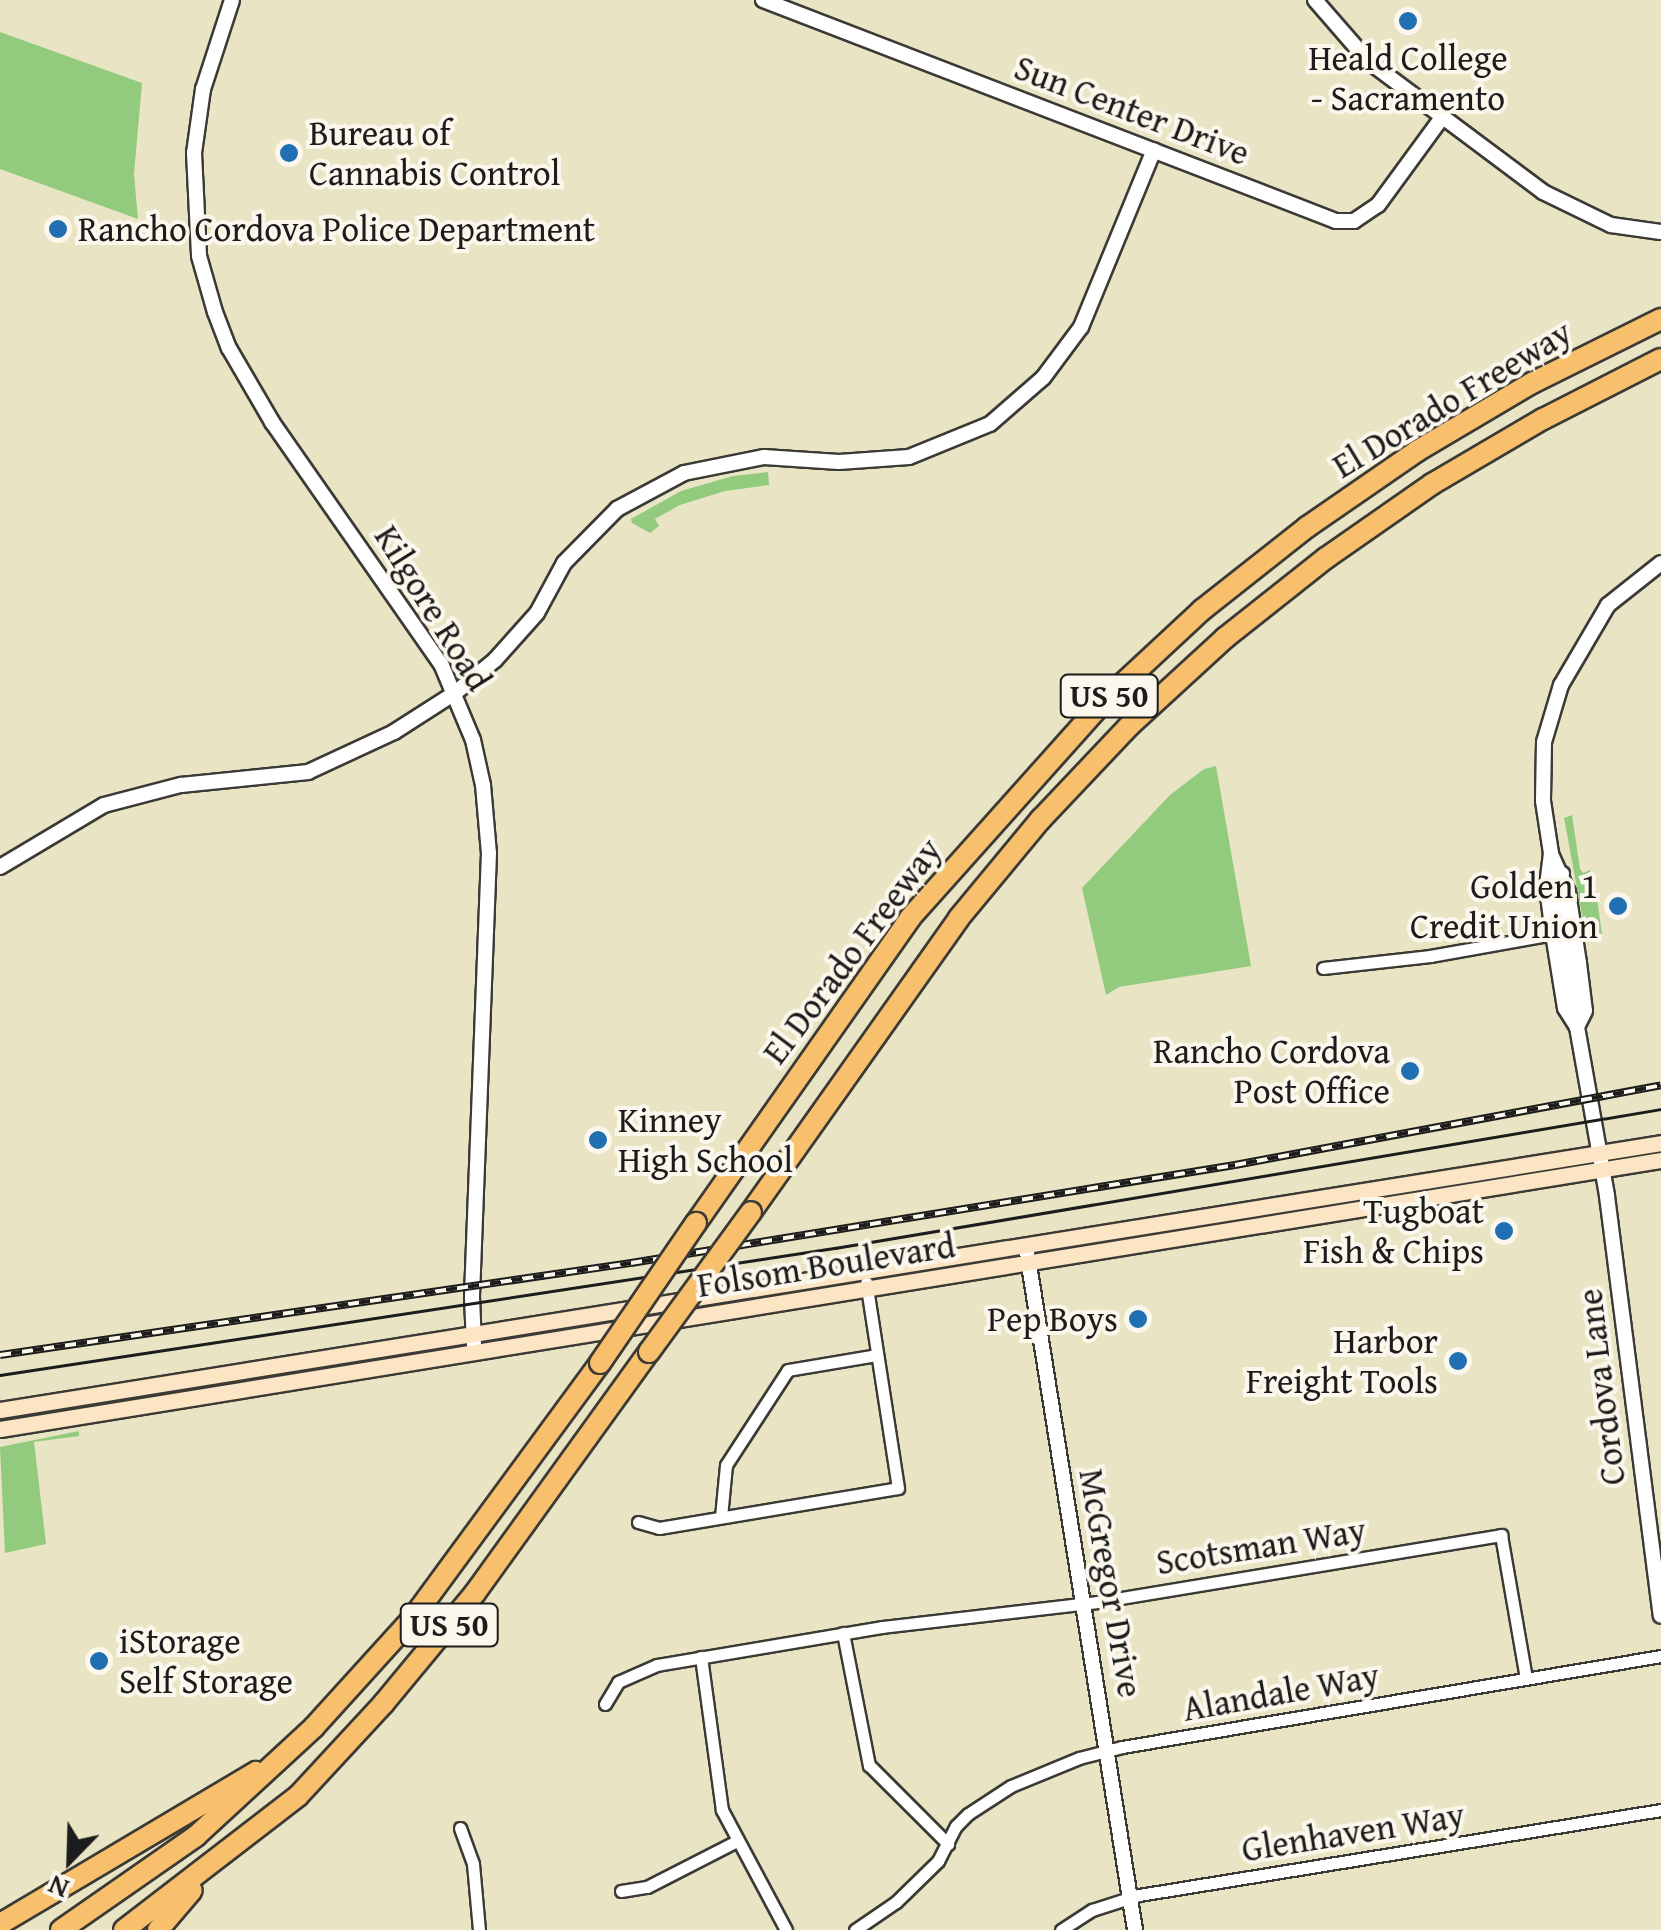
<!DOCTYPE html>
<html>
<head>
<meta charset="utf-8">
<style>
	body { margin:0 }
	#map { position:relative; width:1661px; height:1930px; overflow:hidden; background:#e9e4c4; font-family:"Gentium Book Plus",serif }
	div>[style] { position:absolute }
	.green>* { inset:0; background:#93cb7e }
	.roads { filter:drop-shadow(2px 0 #3b3a35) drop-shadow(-2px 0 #3b3a35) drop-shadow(0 2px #3b3a35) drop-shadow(0 -2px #3b3a35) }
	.minor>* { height:11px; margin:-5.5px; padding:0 5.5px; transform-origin:5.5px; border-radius:5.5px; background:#fff }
	.tertiary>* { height:14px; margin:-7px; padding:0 7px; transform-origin:7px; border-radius:7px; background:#fff }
	.secondary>* { height:15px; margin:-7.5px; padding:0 7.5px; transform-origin:7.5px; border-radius:7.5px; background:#fce5c4 }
	.motorway>* { height:20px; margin:-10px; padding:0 10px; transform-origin:10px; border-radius:10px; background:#f8bf6c }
	.tram>* { height:2.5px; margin:-1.25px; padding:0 1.25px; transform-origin:1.25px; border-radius:1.25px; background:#1c1c1c }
	.rail>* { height:8px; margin-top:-4px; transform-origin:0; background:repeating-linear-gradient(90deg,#fbf7ec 0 11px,#1c1c1c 0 22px); box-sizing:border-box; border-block:2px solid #1c1c1c }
	.bridges { filter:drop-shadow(2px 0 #3b3a35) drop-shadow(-2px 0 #3b3a35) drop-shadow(0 2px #3b3a35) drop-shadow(0 -2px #3b3a35) }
	.motorway-bridge>* { height:20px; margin:-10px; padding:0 10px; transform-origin:10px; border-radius:10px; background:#f8bf6c }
	.dots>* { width:28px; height:28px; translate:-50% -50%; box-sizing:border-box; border:5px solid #fbf7ec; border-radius:50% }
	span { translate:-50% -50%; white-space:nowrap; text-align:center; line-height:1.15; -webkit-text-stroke:8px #fbf7ec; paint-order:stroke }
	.shield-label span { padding:2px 8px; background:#fbf7ec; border:2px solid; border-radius:8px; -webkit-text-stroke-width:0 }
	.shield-label { font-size:32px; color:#1c1c1c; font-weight:700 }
	.poi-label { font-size:35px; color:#1c1c1c }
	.left { translate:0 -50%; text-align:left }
	.right { translate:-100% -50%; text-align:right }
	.street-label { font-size:35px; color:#1c1c1c }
	.north { position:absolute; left:20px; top:1810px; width:100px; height:100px; -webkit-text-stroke:8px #fbf7ec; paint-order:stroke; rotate:203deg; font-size:28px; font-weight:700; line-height:40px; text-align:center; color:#1c1c1c }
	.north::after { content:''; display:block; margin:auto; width:35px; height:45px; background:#1c1c1c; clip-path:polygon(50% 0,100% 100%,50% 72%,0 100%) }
</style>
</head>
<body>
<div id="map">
	<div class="green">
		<div style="clip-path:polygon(0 32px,142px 83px,134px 174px,138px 219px,0 169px)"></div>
		<div style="clip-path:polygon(768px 472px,769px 485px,725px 491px,680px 505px,655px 519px,659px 526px,650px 533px,632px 523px,631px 519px,681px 491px,733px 476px)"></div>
		<div style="clip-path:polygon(1216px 766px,1251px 966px,1119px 987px,1106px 995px,1082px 888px,1170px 795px,1204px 769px)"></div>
		<div style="clip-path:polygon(1572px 815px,1580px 869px,1583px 873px,1590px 870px,1594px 878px,1602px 934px,1586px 937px,1564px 818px)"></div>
		<div style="clip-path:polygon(79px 1431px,79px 1436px,34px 1442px,46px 1544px,5px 1553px,0 1447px)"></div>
	</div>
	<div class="roads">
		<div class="minor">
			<div style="left:1323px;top:968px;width:108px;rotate:-6.4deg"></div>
			<div style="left:1430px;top:956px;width:125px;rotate:-10.1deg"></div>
			<div style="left:721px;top:1517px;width:52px;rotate:-84.5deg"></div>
			<div style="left:726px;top:1465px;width:113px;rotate:-56.9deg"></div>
			<div style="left:788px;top:1370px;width:90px;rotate:-9.6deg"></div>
			<div style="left:638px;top:1522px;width:22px;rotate:16deg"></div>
			<div style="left:659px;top:1528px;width:242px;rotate:-9.5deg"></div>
			<div style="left:898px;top:1488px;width:208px;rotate:-98.8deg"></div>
			<div style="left:843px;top:1633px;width:135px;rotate:78.9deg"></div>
			<div style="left:869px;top:1765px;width:112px;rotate:45deg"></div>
			<div style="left:701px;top:1657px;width:154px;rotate:82.2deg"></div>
			<div style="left:722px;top:1810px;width:136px;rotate:61.9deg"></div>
			<div style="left:605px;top:1704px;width:26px;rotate:-59deg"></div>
			<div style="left:618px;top:1682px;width:43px;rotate:-23.6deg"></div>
			<div style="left:657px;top:1665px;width:228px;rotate:-9.6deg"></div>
			<div style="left:882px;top:1627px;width:216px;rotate:-6.6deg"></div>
			<div style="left:1097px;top:1602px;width:410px;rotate:-9.4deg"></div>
			<div style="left:1501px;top:1535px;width:145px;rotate:80.1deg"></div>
			<div style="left:460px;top:1828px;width:38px;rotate:70deg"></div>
			<div style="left:473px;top:1864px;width:66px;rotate:84.8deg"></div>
			<div style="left:621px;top:1891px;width:26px;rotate:-9deg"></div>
			<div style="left:647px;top:1887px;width:99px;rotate:-27.1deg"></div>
			<div style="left:855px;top:1930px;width:50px;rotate:-34.3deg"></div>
			<div style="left:896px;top:1902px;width:59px;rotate:-44.3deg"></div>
			<div style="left:938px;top:1861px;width:39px;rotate:-63deg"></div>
			<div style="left:956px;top:1826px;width:17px;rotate:-45deg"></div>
			<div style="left:968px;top:1814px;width:51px;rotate:-33.1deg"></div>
			<div style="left:1011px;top:1786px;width:74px;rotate:-22.4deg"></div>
			<div style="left:1079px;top:1758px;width:44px;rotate:-14.3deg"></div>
			<div style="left:1122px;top:1747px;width:547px;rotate:-9.58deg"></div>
			<div style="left:1061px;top:1930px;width:37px;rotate:-33deg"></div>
			<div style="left:1092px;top:1910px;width:49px;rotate:-17.7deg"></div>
			<div style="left:1139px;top:1895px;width:529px;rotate:-9.25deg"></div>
		</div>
		<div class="tertiary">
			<div style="left:232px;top:0;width:94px;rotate:108deg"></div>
			<div style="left:203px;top:89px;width:65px;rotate:98deg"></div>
			<div style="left:194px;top:153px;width:103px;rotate:87.2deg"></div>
			<div style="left:199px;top:256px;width:58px;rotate:74.1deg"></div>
			<div style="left:215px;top:312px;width:39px;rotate:69deg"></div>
			<div style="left:229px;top:348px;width:86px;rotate:59.8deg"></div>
			<div style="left:272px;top:422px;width:297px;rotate:55.1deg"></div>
			<div style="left:442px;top:666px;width:80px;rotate:67.3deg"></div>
			<div style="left:473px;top:740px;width:46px;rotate:77.5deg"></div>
			<div style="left:483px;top:785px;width:68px;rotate:85deg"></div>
			<div style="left:489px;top:853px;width:444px;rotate:92.2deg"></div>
			<div style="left:472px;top:1297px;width:48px;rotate:87.6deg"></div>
			<div style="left:763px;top:0;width:614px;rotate:21.09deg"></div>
			<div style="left:1336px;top:221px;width:18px"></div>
			<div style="left:1354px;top:221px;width:29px;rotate:-34deg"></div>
			<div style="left:1378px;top:205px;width:107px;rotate:-53.8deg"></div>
			<div style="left:1315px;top:0;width:81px;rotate:49deg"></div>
			<div style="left:1368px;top:61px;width:219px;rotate:36.8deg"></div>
			<div style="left:1543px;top:192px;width:76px;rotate:25.9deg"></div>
			<div style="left:1611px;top:225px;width:50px;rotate:8deg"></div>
			<div style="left:1661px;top:563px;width:68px;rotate:141.6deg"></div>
			<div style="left:1608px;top:605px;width:93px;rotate:120.4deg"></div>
			<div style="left:1561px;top:685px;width:59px;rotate:106.6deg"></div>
			<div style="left:1544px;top:742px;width:59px;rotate:91deg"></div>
			<div style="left:1543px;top:801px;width:53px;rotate:81.3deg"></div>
			<div style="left:1551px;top:853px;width:35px;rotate:97deg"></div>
			<div style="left:1547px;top:888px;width:46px;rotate:82.6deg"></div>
			<div style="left:1553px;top:934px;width:75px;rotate:80.8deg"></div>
			<div style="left:1565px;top:1008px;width:22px;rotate:58deg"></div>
			<div style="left:1577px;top:1027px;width:172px;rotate:79.9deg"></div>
			<div style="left:1607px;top:1196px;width:423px;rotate:82.7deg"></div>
			<div style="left:1551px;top:854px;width:42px;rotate:65.9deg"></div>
			<div style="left:1568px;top:892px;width:72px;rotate:81.2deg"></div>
			<div style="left:1579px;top:963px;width:48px;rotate:82.9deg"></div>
			<div style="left:1585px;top:1011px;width:18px;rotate:117deg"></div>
			<div style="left:0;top:867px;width:121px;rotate:-30.8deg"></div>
			<div style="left:104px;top:805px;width:80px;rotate:-14.6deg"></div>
			<div style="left:181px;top:785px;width:128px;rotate:-5.8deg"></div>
			<div style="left:308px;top:772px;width:95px;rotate:-24.9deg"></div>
			<div style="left:394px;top:732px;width:72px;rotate:-32.6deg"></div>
			<div style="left:455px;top:693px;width:52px;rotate:-39.5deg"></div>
			<div style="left:495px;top:660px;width:63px;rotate:-48.2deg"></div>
			<div style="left:537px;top:613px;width:57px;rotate:-61.6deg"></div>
			<div style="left:564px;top:563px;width:76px;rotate:-45.5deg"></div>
			<div style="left:617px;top:509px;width:76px;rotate:-28.2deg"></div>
			<div style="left:684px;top:473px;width:82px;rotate:-11.3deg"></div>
			<div style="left:764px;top:457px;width:75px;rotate:3.8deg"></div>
			<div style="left:839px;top:462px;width:70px;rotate:-4.1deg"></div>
			<div style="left:909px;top:457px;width:87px;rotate:-22.2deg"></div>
			<div style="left:990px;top:424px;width:70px;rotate:-41deg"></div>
			<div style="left:1043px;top:378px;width:64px;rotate:-53.3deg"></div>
			<div style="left:1081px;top:327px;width:191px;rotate:-67.6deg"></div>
			<div style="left:1553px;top:934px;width:15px;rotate:-58deg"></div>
			<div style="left:1561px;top:921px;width:36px;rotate:-95deg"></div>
			<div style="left:1558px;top:885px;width:12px;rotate:-70deg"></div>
			<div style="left:1553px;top:935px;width:20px;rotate:49deg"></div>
			<div style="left:1566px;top:950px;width:50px;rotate:82deg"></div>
			<div style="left:1573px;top:1000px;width:13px;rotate:45deg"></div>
			<div style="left:1027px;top:1252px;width:687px;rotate:80.95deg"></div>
		</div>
		<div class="secondary">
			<div style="left:0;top:1410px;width:1682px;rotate:-9.13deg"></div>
			<div style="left:0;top:1429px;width:1683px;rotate:-9.2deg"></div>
		</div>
		<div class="motorway">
			<div style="left:751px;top:1212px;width:360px;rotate:-54.7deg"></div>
			<div style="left:959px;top:918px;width:129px;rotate:-50.4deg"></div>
			<div style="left:1041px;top:819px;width:129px;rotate:-46.6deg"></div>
			<div style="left:1130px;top:725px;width:129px;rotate:-42.5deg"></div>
			<div style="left:1225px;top:638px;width:129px;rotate:-38.4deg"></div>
			<div style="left:1326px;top:558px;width:129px;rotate:-34.9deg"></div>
			<div style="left:1432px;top:484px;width:129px;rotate:-30.4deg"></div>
			<div style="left:1543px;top:419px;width:132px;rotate:-27deg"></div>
			<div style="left:696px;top:1223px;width:373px;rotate:-54.9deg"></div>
			<div style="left:910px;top:918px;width:291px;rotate:-48.2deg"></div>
			<div style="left:1104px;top:701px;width:134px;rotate:-42.9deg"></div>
			<div style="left:1202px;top:610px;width:134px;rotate:-38.3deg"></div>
			<div style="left:1307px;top:527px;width:134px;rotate:-34.6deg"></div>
			<div style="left:1417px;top:451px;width:134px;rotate:-30.6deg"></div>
			<div style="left:1532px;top:383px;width:144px;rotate:-26.4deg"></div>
			<div style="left:0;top:1924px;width:298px;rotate:-30.7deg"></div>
			<div style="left:61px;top:1930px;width:165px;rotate:-34.8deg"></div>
			<div style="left:196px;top:1836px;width:161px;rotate:-42.7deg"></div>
			<div style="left:314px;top:1727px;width:146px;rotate:-47.8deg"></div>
			<div style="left:412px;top:1619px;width:318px;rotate:-53.7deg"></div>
			<div style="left:124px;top:1930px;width:220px;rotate:-37.6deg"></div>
			<div style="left:298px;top:1796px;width:127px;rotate:-47.2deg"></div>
			<div style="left:384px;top:1703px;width:143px;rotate:-50.4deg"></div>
			<div style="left:475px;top:1593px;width:297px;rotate:-54.2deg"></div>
			<div style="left:158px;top:1930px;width:52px;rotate:-49.6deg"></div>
		</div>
	</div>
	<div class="tram">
		<div style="left:0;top:1375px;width:845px;rotate:-8.65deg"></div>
		<div style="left:835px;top:1248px;width:838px;rotate:-9.55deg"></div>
	</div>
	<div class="rail">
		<div style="left:0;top:1355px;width:638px;rotate:-8.3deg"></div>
		<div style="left:631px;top:1263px;width:612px;rotate:-9.22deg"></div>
		<div style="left:1235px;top:1165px;width:433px;rotate:-10.6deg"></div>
	</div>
	<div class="bridges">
		<div class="motorway-bridge">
			<div style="left:649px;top:1352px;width:173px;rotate:-53.9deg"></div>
			<div style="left:600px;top:1363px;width:170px;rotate:-55.6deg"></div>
		</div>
	</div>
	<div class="dots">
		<div style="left:1408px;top:21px;background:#1f6fb2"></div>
		<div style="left:289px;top:153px;background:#1f6fb2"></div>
		<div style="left:58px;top:229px;background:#1f6fb2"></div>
		<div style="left:1618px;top:906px;background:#1f6fb2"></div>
		<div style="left:1410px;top:1071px;background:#1f6fb2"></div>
		<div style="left:598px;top:1140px;background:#1f6fb2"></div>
		<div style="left:1504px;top:1231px;background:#1f6fb2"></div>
		<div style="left:1138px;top:1319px;background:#1f6fb2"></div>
		<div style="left:1458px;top:1361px;background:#1f6fb2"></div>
		<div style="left:99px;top:1661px;background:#1f6fb2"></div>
	</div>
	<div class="shield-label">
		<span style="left:1109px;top:696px">US 50</span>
		<span style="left:449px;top:1625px">US 50</span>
	</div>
	<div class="poi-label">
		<span style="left:1408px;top:78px">Heald College<br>- Sacramento</span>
		<span class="left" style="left:309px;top:153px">Bureau of<br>Cannabis Control</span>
		<span class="left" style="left:78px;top:229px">Rancho Cordova Police Department</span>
		<span class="right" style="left:1598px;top:906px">Golden 1<br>Credit Union</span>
		<span class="right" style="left:1390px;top:1071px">Rancho Cordova<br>Post Office</span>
		<span class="left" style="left:618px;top:1140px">Kinney<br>High School</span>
		<span class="right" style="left:1484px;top:1231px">Tugboat<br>Fish &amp; Chips</span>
		<span class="right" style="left:1118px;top:1319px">Pep Boys</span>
		<span class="right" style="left:1438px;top:1361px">Harbor<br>Freight Tools</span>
		<span class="left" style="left:119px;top:1661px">iStorage<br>Self Storage</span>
	</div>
	<div class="street-label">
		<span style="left:1132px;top:110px;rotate:21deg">Sun Center Drive</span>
		<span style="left:1452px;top:399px;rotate:-31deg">El Dorado Freeway</span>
		<span style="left:433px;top:608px;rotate:58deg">Kilgore Road</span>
		<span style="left:852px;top:951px;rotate:-53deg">El Dorado Freeway</span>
		<span style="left:826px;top:1265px;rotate:-9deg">Folsom Boulevard</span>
		<span style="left:1601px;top:1387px;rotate:-97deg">Cordova Lane</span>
		<span style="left:1261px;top:1546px;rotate:-9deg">Scotsman Way</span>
		<span style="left:1111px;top:1583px;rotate:80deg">McGregor Drive</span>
		<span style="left:1281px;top:1692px;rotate:-10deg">Alandale Way</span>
		<span style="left:1353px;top:1832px;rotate:-9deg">Glenhaven Way</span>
	</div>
	<div class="north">N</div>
</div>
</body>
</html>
